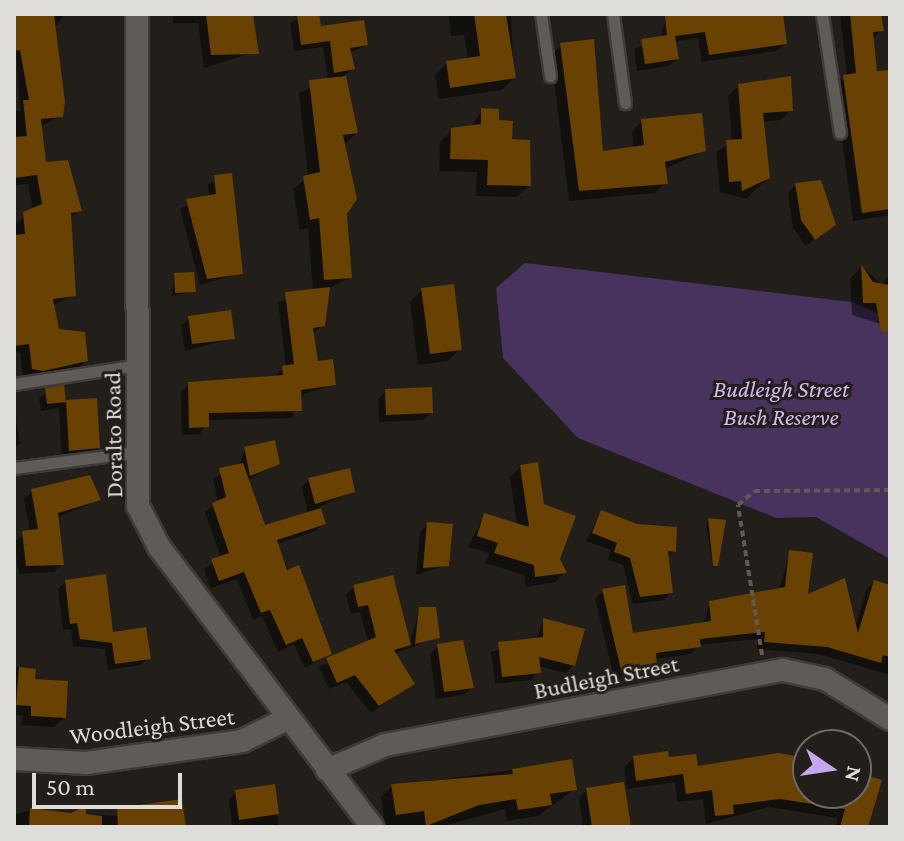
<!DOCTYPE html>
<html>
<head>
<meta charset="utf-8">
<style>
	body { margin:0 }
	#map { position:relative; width:904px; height:841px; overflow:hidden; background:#221e1a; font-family:"Crimson Pro",serif }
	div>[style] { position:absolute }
	.green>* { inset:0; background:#48325e }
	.shadow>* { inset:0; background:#0007 }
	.building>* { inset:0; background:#684103 }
	.path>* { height:4px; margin-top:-2px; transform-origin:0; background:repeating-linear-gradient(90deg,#5e5b57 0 6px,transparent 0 10px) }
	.roads { filter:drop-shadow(2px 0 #3e3b39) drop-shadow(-2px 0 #3e3b39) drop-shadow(0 2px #3e3b39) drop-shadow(0 -2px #3e3b39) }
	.lane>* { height:11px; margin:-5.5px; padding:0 5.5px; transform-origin:5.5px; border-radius:5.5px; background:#5f5b56 }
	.street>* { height:22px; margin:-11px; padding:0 11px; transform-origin:11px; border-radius:11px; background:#5f5b56 }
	span { translate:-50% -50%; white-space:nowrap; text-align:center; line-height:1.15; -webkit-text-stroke:6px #221e1a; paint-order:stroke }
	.park-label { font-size:24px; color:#d3b9f2; font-style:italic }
	.street-label { font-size:24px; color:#dfddda }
	.frame { position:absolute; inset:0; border:16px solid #dfddda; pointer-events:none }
	.north { position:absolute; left:792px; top:729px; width:80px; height:80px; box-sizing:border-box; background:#221e1a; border:2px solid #6e6a67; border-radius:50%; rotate:103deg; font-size:22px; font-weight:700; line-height:32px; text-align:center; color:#dfddda }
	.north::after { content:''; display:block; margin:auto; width:28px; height:36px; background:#c8a6ef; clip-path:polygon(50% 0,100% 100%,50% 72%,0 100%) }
	.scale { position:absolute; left:32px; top:773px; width:150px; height:36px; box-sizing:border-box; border:4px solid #dfddda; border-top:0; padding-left:10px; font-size:24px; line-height:28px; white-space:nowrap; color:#dfddda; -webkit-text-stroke:6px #221e1a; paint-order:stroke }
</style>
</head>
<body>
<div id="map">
	<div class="green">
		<div style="clip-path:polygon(525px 263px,852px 302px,890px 319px,890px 559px,816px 517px,776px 518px,578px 438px,503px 358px,496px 288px)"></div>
	</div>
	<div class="shadow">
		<div style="clip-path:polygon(14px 14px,65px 14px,54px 29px,61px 116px,40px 127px,44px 164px,79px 210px,69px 220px,73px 295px,52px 306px,57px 331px,86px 361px,77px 370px,23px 377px,20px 352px,14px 353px,15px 224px,33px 210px,28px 184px,14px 185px,14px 112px,20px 111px)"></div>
		<div style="clip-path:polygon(173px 14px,220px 14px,245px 26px,248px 54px,204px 68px,198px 23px,173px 23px)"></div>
		<div style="clip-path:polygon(310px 14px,317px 14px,319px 28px,366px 45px,350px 53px,353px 68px,343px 76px,356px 133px,345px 144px,350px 277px,328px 289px,323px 325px,312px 334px,316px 364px,334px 384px,299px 396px,292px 418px,207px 420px,200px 434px,182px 435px,181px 392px,189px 384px,275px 376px,286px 367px,278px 302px,313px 291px,308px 228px,300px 230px,293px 189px,308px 177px,299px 93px,328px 80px,323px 47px,294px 51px,290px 23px)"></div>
		<div style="clip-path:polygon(449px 14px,511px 14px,514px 78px,502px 90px,439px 99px,435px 75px,447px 63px,468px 60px,464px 35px,451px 36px)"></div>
		<div style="clip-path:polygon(697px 14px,781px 14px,785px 44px,777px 51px,702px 62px,698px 38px,674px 42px,677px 59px,669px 66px,637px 71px,634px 49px,660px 39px,666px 18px)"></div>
		<div style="clip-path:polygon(840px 14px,879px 14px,881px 30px,872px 40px,875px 74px,890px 72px,890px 215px,853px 221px,835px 86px,847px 76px)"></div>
		<div style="clip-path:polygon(561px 45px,601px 153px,634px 149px,632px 132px,642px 121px,704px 151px,664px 169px,665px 183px,655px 193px,569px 201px,551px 56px)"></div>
		<div style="clip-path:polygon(739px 86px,791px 110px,781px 120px,762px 122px,768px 178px,746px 199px,720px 192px,716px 152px,732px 142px,728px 96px)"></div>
		<div style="clip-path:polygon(482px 110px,510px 141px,529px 185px,517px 197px,476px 196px,477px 172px,439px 171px,440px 142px,452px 130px,470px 128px)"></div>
		<div style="clip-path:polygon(231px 175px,241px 273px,200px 285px,180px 208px,209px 197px,208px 184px)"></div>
		<div style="clip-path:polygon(796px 185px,833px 225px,806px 246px,793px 228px,788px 193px)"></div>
		<div style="clip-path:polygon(861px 267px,882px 284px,890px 274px,890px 327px,852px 315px,850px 279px)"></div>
		<div style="clip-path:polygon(174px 275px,194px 291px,172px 296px)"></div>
		<div style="clip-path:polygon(422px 290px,460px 349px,448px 361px,418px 365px,410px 302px)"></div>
		<div style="clip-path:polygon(189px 318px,233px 338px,185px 351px,181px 326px)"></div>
		<div style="clip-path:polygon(63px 387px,65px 404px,98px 448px,90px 456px,62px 458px,59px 408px,41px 411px,39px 397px)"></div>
		<div style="clip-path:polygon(386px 391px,431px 412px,423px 420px,379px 422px,378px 399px)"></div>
		<div style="clip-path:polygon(14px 407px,20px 443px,14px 448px)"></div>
		<div style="clip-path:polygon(245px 448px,278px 463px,247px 481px,263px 528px,308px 514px,302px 487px,309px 479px,353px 491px,319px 507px,324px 523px,316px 531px,276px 544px,330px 653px,305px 668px,294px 644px,278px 652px,262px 616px,253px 620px,237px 579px,211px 588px,204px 569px,221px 558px,205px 512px,218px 502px,213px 478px,239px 466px)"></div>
		<div style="clip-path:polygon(521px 467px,565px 572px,555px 582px,526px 587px,524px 575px,485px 563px,489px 553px,468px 547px,484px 516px,517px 525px,510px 477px)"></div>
		<div style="clip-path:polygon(32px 491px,99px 500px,56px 518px,62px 564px,54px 572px,19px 574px,14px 541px,30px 532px,24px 499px)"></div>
		<div style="clip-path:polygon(601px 512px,674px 551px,667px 558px,671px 592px,664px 600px,633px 604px,623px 565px,608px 560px,611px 550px,586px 541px)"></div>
		<div style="clip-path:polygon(709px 520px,716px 565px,713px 568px,706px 523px)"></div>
		<div style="clip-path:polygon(428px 524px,447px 565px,416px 575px,420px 532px)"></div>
		<div style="clip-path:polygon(790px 552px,806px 598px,855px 629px,866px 590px,874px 582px,890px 587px,890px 675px,819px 654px,757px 649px,758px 639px,699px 645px,691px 654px,654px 659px,647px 673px,614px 677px,595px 599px,603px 591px,631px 636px,703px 624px,710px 603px,779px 590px)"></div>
		<div style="clip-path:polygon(65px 582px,111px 634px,148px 658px,141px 665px,108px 670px,105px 649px,73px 646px,71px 629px,63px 630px,58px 589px)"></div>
		<div style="clip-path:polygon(354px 587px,409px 644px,420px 609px,438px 637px,394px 654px,413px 684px,371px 713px,346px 682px,329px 689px,319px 667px,368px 642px,360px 612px,351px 614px,346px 595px)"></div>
		<div style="clip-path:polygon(544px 620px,573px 665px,566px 673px,538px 666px,532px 680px,495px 684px,491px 652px,536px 640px)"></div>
		<div style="clip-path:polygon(438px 646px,471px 688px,463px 695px,436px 699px,430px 654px)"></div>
		<div style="clip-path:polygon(14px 666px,34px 670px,33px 681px,64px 718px,54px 727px,22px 725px,23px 716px,14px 714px)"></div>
		<div style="clip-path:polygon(695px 756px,696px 768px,808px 757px,808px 793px,856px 793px,856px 774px,866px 827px,835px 827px,838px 818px,769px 807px,706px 824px,703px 799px,677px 802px,675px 782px,627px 789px,624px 767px,634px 758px)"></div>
		<div style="clip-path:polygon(513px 770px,575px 789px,538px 816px,507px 821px,505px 809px,440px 827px,385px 825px,381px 797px,392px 786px)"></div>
		<div style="clip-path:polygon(273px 786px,279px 827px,232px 826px,229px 799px,236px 792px)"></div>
		<div style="clip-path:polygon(587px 790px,629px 825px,583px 827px,579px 798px)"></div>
		<div style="clip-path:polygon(31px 810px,118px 816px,184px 827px,14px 827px,14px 815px)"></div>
	</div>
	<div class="building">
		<div style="clip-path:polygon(14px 14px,54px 14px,65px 102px,63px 117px,41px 119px,46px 162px,68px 160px,82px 211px,71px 213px,76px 296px,53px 299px,59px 329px,85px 332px,88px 361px,43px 371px,32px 369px,29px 344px,14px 346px,14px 235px,25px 234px,23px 212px,42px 204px,37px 175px,14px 178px,14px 137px,27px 136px,23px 100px,29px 100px,20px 50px,14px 51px)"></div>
		<div style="clip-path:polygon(206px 14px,253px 14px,259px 54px,211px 55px)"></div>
		<div style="clip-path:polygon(297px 14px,319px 14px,321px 26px,364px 20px,368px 45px,350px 48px,355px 69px,334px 73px,330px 41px,301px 45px)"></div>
		<div style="clip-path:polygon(474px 14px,506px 14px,516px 78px,450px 88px,446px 61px,480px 56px)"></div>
		<div style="clip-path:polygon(783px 14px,787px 44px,709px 55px,705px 32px,675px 36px,679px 59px,645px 64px,641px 39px,667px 35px,665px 16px)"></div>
		<div style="clip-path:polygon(850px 14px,881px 14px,884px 31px,873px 32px,877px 71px,890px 70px,890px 209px,862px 213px,843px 75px,856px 73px)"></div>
		<div style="clip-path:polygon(594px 39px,603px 151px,644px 145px,641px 119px,702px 113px,706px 151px,665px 162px,668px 184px,579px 191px,560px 43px)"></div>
		<div style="clip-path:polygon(346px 76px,358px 133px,343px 135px,357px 199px,347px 214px,352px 278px,324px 280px,319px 218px,310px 220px,303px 176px,320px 172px,309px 80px)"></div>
		<div style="clip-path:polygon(791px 76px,793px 111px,763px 113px,770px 178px,742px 191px,741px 181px,729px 182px,726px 140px,742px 139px,738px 84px)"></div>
		<div style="clip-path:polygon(481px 108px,499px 109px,499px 120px,513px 121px,512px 139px,530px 140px,531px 186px,487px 185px,488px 160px,450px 159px,451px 128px,481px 124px)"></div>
		<div style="clip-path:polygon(232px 173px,243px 274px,207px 279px,186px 199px,216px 194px,214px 175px)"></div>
		<div style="clip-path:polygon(821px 180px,836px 225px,815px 240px,801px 220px,795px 183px)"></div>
		<div style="clip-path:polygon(861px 264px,873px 282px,890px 285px,890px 331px,881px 332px,876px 303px,863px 303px)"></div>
		<div style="clip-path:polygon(194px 272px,196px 292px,175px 293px,174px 273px)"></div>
		<div style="clip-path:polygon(454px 284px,462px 350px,430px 354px,421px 288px)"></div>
		<div style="clip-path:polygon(330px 287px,325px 326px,313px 328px,318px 361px,333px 359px,336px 385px,301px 390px,302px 411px,209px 413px,209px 427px,189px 428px,188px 382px,283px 375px,282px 366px,294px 364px,285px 292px)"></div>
		<div style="clip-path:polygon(231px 310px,235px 339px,192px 344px,188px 316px)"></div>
		<div style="clip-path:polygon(64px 385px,66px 402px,47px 404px,45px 388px)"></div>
		<div style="clip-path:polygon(432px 387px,433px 413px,386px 415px,385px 389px)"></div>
		<div style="clip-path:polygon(97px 398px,100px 448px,69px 451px,66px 400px)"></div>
		<div style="clip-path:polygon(275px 440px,280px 464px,250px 476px,244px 447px)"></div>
		<div style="clip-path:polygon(538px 462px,544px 504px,576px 516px,560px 559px,567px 573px,535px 577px,534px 565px,494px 553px,498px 543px,477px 536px,484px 513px,529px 527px,520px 465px)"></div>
		<div style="clip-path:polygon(243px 463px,265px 525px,321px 508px,326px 524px,277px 540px,287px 570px,299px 565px,332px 654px,313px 662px,302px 638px,286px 645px,270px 610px,261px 613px,244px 572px,219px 581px,211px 559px,229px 553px,212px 503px,226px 497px,219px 468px)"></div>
		<div style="clip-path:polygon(350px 468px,355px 492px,315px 504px,308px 478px)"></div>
		<div style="clip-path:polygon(90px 475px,101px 500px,58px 513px,64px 565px,26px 566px,22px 531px,38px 529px,31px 489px)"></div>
		<div style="clip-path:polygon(601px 510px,637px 524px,677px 527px,676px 552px,668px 551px,673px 593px,640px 597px,630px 558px,614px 552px,617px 543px,592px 533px)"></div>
		<div style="clip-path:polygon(708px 518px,726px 520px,718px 566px,713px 566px)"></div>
		<div style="clip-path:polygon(427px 522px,453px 524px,449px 566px,423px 568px)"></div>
		<div style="clip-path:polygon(789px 550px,813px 553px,808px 594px,845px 578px,858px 633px,874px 580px,890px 585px,890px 657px,883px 655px,881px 663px,827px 647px,764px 642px,765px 632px,700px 639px,701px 647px,656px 653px,657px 666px,621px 670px,602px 589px,625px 585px,633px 633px,711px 621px,709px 601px,785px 587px)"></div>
		<div style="clip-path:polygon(106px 574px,113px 632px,146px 627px,151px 659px,115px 664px,112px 643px,80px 639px,77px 623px,70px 624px,65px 580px)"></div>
		<div style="clip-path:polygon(393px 575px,411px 645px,394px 650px,415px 684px,379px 706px,355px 675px,337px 683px,326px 658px,376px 637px,368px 605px,358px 607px,353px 585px)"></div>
		<div style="clip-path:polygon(419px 607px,436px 607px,440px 638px,415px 644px)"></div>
		<div style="clip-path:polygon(543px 618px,585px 629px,575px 666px,539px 657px,541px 673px,502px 677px,498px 642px,543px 637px)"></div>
		<div style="clip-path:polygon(463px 640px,474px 688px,444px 692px,437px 644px)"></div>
		<div style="clip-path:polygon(19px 667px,36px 669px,35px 679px,68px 681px,66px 718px,31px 716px,31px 706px,16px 705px)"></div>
		<div style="clip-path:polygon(668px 751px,669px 757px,696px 754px,698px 766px,778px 753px,808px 758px,808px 793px,856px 793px,856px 772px,882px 780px,868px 827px,840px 827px,845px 809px,780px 799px,733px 805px,734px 814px,715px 816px,712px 790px,686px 794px,683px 774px,636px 781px,633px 756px)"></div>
		<div style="clip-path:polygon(572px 759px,577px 790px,550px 794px,552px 805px,518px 810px,516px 799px,479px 805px,426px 826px,424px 811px,396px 815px,391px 784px,513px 774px,512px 769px)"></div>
		<div style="clip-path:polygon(624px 782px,631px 826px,592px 827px,586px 788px)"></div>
		<div style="clip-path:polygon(275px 784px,279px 814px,239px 820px,235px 790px)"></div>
		<div style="clip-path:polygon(182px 799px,186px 827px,118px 827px,117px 808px)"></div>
		<div style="clip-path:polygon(86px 806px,86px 814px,102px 816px,102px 827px,29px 827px,30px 808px,71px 813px)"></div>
	</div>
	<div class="path">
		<div style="left:762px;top:655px;width:152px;rotate:-99.1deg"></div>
		<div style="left:738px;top:505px;width:21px;rotate:-41deg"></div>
		<div style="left:754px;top:491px;width:136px;rotate:-0.4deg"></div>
	</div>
	<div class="roads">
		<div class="lane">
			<div style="left:541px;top:14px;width:63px;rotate:81.7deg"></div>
			<div style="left:613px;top:14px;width:90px;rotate:82.3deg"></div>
			<div style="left:822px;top:14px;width:120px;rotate:81.4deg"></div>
			<div style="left:14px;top:384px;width:125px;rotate:-8.7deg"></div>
			<div style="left:14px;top:468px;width:125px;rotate:-7.4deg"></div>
		</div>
		<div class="street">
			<div style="left:137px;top:14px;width:492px;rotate:89.9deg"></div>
			<div style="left:138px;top:506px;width:46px;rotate:62.9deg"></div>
			<div style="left:159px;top:547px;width:352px;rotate:52.7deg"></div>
			<div style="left:14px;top:759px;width:72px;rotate:3.2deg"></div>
			<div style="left:86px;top:763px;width:158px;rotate:-8deg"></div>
			<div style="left:242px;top:741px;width:52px;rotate:-26.1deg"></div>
			<div style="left:327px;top:770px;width:63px;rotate:-23.3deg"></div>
			<div style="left:385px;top:745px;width:405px;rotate:-10.7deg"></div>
			<div style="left:783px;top:670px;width:43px;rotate:12.1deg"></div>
			<div style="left:825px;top:679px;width:76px;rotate:31.6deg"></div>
		</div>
	</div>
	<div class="park-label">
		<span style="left:781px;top:403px">Budleigh Street<br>Bush Reserve</span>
	</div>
	<div class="street-label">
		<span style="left:113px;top:435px;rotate:-91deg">Doralto Road</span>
		<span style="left:606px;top:677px;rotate:-11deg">Budleigh Street</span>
		<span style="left:152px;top:726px;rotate:-7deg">Woodleigh Street</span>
	</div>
	<div class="frame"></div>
	<div class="north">N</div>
	<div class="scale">50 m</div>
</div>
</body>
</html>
